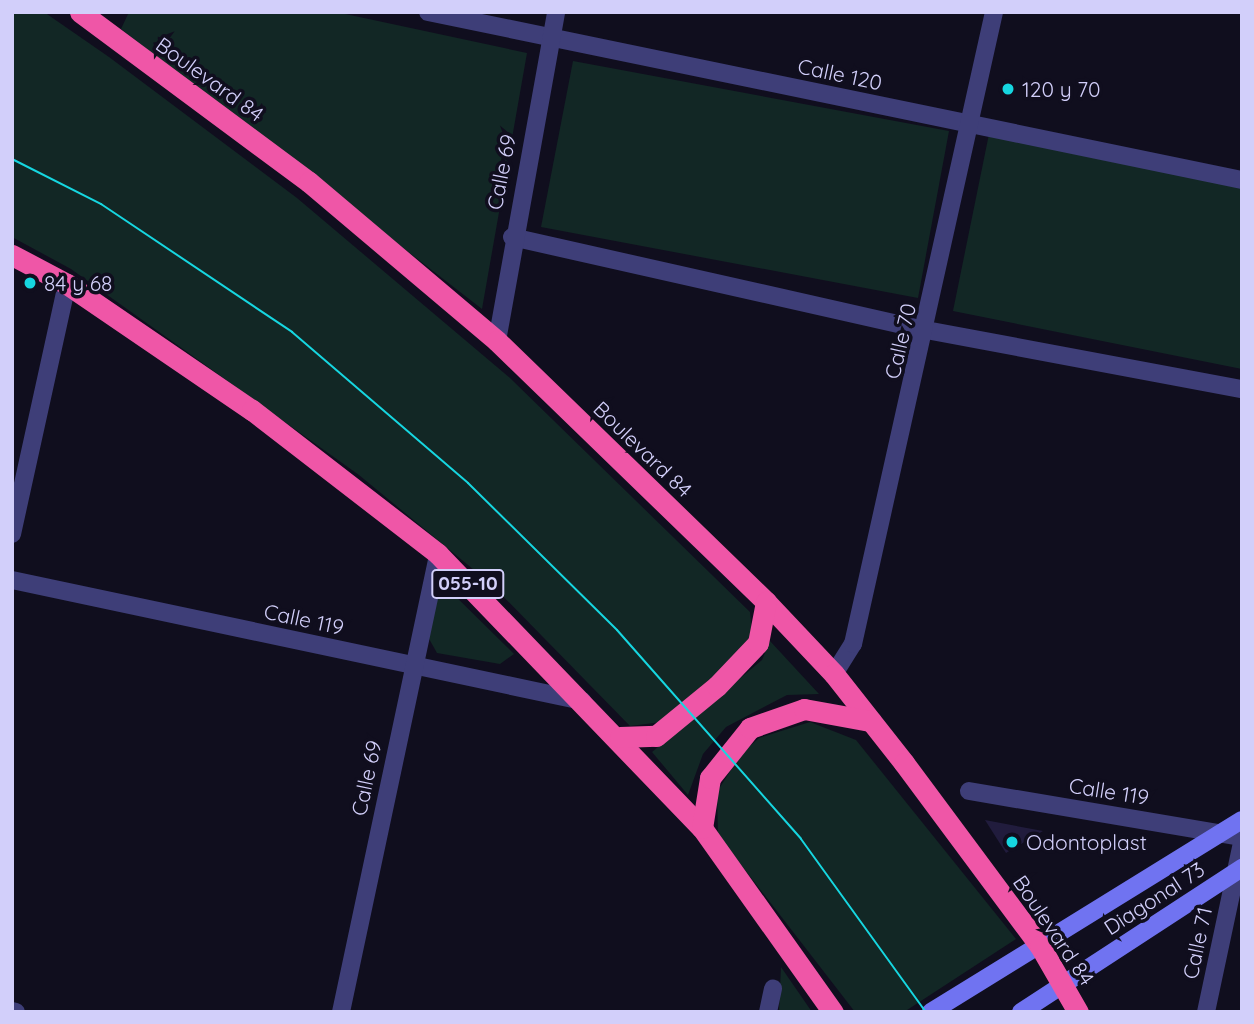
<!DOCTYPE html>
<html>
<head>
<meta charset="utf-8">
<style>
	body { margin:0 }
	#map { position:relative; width:1254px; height:1024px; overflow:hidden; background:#100e1e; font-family:Quicksand,sans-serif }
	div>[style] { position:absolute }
	.green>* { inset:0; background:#122725 }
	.building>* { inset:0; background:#211c3d }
	.street>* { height:18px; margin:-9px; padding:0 9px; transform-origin:9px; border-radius:9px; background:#3e3e78 }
	.secondary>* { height:18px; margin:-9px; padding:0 9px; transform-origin:9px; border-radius:9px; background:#7073f1 }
	.highway>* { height:21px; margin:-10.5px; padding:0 10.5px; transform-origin:10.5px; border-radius:10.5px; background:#ef56a7 }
	.tram>* { height:2px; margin:-1px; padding:0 1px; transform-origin:1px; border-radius:1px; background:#16d6e0 }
	.dots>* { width:19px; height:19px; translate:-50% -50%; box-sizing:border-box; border:4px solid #100e1e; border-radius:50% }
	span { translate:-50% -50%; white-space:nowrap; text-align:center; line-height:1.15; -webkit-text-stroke:7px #100e1e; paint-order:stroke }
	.shield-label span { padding:2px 5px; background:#100e1e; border:2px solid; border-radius:5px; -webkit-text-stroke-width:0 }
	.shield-label { font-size:19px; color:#d2cffa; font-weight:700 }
	.street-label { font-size:21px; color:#d2cffa }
	.poi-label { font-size:21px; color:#d2cffa }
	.left { translate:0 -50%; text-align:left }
	.frame { position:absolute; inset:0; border:14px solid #d2cffa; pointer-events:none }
</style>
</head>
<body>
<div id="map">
	<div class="green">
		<div style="clip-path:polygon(12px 12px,44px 12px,109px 57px,297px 198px,510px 378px,750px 612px,753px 642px,662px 722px,630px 726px,491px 584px,359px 475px,71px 269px,12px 237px)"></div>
		<div style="clip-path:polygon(129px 12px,336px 12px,527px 53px,482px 309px,121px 29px)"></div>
		<div style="clip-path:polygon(573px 61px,949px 131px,918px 298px,541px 227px)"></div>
		<div style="clip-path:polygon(989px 134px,1242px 185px,1242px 369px,953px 311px)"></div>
		<div style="clip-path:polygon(440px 581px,514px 654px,500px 664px,437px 653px,428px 637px)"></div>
		<div style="clip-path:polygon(770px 641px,819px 694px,787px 695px,726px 727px,703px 754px,688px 795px,652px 752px,762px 660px)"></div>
		<div style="clip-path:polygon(810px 722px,856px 740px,1016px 939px,904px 1012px,855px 1012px,718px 835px,717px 792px,741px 754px,759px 738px)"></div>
		<div style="clip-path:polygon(781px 967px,812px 1012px,779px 1012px)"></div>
	</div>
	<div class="building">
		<div style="clip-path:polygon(985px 820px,1043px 831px,1006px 853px)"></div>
	</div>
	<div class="street">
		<div style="left:428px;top:12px;width:831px;rotate:11.66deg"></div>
		<div style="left:512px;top:237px;width:424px;rotate:12.7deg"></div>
		<div style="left:926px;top:330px;width:321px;rotate:10.6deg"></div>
		<div style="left:497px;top:341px;width:334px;rotate:-79.8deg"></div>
		<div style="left:12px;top:534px;width:256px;rotate:-77.6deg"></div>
		<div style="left:12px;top:580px;width:583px;rotate:11.98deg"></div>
		<div style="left:834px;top:674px;width:36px;rotate:-58deg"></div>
		<div style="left:853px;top:644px;width:648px;rotate:-77.42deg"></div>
		<div style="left:969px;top:791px;width:277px;rotate:9.6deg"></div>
		<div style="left:12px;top:1011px;width:4px;rotate:14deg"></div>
		<div style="left:341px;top:1012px;width:468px;rotate:-78deg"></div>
		<div style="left:768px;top:1012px;width:24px;rotate:-78deg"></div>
		<div style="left:1206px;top:1012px;width:173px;rotate:-78deg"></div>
	</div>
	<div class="secondary">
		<div style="left:931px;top:1012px;width:365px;rotate:-31.7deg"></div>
		<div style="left:1021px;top:1012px;width:264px;rotate:-33.1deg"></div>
	</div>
	<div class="highway">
		<div style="left:80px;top:12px;width:285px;rotate:36.6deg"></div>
		<div style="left:309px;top:182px;width:246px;rotate:40.2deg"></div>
		<div style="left:497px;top:341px;width:375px;rotate:44.1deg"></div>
		<div style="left:766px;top:602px;width:99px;rotate:46.6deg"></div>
		<div style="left:834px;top:674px;width:113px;rotate:51.8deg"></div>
		<div style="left:904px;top:763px;width:228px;rotate:53.4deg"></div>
		<div style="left:1040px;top:946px;width:76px;rotate:60.1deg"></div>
		<div style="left:12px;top:255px;width:62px;rotate:27.8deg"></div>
		<div style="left:67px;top:284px;width:224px;rotate:34.3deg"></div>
		<div style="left:252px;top:410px;width:235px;rotate:37.7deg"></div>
		<div style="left:438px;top:554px;width:380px;rotate:46.1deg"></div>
		<div style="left:702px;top:828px;width:226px;rotate:54.6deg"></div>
		<div style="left:620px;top:737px;width:36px;rotate:-2deg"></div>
		<div style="left:656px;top:736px;width:79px;rotate:-39.3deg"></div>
		<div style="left:717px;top:686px;width:59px;rotate:-46.4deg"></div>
		<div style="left:758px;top:643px;width:42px;rotate:-79deg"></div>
		<div style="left:702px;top:828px;width:51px;rotate:-80.9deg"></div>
		<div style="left:710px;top:778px;width:64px;rotate:-51.3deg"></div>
		<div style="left:750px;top:728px;width:57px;rotate:-19.4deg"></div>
		<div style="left:804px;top:709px;width:68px;rotate:10.2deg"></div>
	</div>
	<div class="tram">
		<div style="left:12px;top:159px;width:100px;rotate:26.8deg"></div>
		<div style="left:101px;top:204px;width:230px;rotate:33.8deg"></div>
		<div style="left:292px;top:332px;width:232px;rotate:40.6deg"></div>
		<div style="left:468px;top:483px;width:209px;rotate:44.6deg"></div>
		<div style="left:617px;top:630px;width:278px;rotate:48.6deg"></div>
		<div style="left:801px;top:839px;width:213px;rotate:54.2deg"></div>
	</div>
	<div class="dots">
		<div style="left:1008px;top:89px;background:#16d6e0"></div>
		<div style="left:30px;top:283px;background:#16d6e0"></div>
		<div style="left:1012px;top:842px;background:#16d6e0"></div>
	</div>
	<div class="shield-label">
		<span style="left:468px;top:584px">055-10</span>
	</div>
	<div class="street-label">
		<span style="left:840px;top:74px;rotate:12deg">Calle 120</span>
		<span style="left:210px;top:79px;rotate:36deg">Boulevard 84</span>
		<span style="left:501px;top:172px;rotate:-79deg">Calle 69</span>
		<span style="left:900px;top:341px;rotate:-77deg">Calle 70</span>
		<span style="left:643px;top:449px;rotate:44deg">Boulevard 84</span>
		<span style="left:304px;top:619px;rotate:12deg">Calle 119</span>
		<span style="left:366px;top:778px;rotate:-78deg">Calle 69</span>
		<span style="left:1109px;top:791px;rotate:9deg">Calle 119</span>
		<span style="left:1154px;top:898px;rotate:-33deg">Diagonal 73</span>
		<span style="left:1054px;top:930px;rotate:56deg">Boulevard 84</span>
		<span style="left:1197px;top:943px;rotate:-78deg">Calle 71</span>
	</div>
	<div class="poi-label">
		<span class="left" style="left:1022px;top:89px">120 y 70</span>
		<span class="left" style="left:44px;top:283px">84 y 68</span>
		<span class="left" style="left:1026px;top:842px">Odontoplast</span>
	</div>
	<div class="frame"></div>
</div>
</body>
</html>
